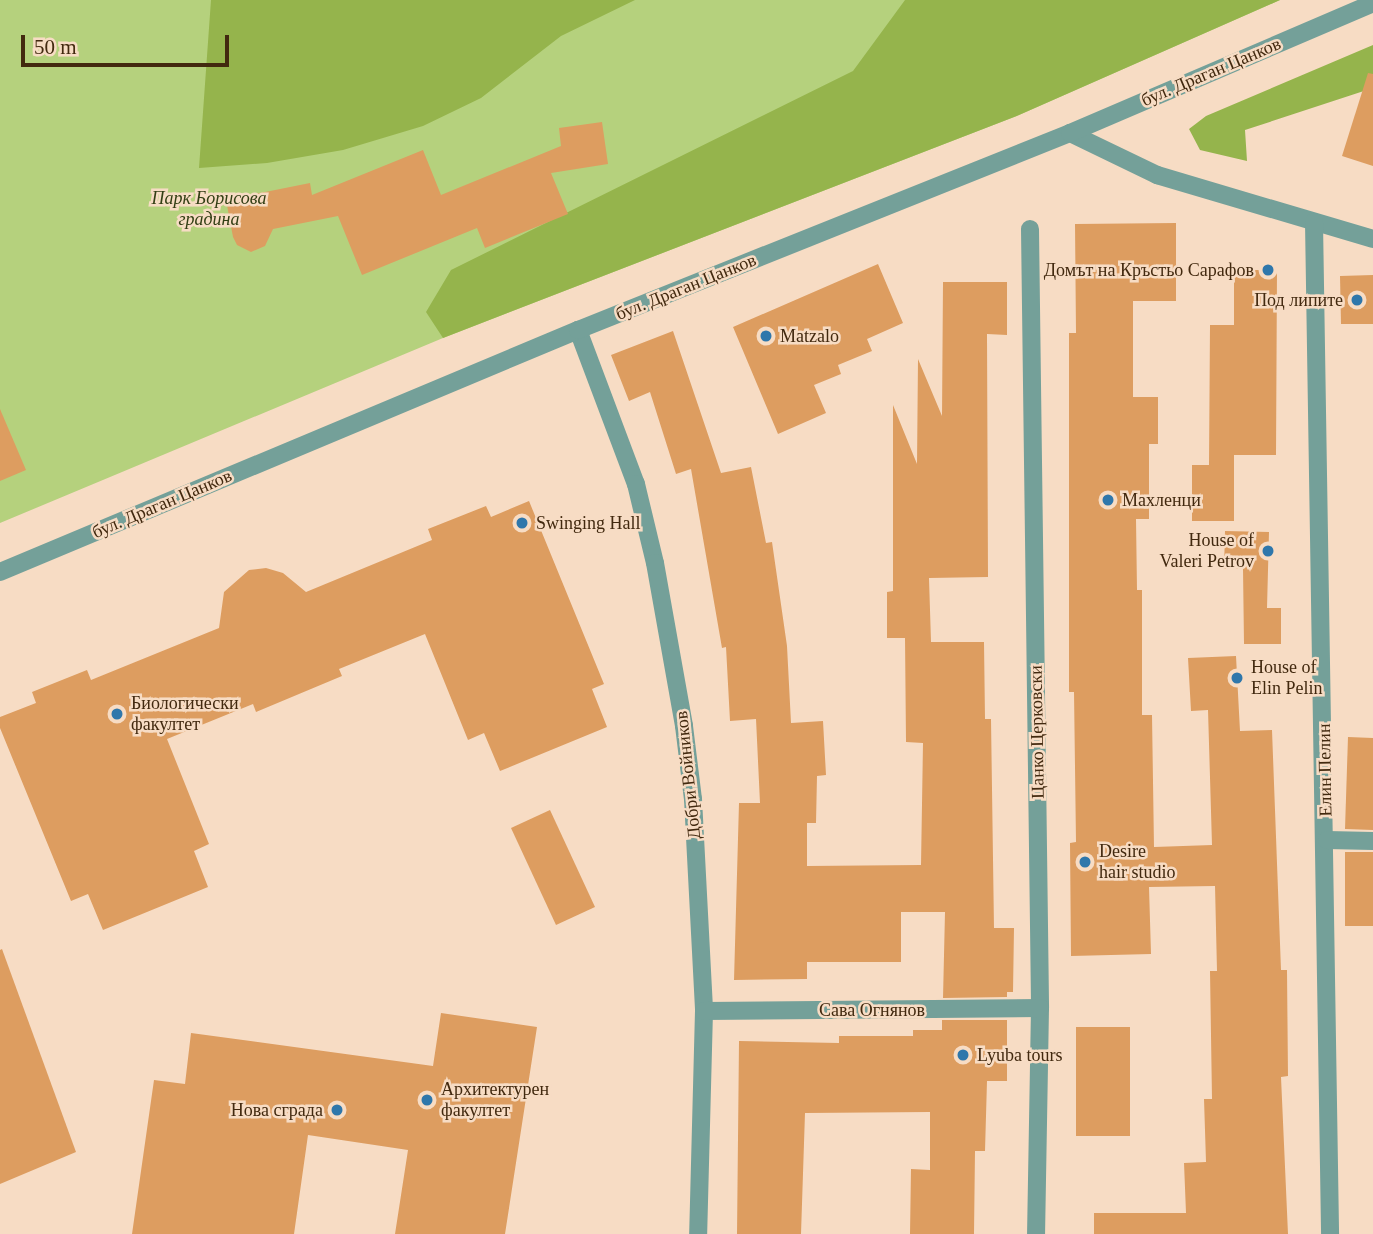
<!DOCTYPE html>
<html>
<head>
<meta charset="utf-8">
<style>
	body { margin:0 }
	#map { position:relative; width:1373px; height:1234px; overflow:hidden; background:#f7dcc4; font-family:"Times New Roman",serif }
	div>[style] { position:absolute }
	.green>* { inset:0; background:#b5d17d }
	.forest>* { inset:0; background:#95b44c }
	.building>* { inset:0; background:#dd9d60 }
	.minor>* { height:18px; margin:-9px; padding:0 9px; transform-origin:9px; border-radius:9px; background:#74a099 }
	.dots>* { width:19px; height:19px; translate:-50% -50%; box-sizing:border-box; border:4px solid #f7dcc4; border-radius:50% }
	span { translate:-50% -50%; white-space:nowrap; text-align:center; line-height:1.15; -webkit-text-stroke:5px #f7dcc4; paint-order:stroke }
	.street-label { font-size:18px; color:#42290f }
	.park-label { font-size:18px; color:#333f15; font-style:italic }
	.poi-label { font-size:18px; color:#42290f }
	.right { translate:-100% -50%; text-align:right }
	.left { translate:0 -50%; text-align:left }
	.scale { position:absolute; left:21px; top:35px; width:208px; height:32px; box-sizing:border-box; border:4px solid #42290f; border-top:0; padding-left:9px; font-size:21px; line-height:24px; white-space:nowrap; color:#42290f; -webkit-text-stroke:5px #f7dcc4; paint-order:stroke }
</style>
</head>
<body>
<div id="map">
	<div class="green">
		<div style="clip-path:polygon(0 0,1280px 0,1019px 115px,443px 338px,0 523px)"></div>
	</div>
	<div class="forest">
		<div style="clip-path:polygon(211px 0,635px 0,561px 36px,481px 98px,423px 126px,343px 150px,267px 163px,199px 168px)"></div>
		<div style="clip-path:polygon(905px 0,1280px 0,1019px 115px,443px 338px,426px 312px,451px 270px,853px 71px)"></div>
		<div style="clip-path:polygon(1373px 45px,1373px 88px,1245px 130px,1247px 161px,1200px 150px,1189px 129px,1206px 116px)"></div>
	</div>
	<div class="building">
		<div style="clip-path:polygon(1368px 73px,1373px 74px,1373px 166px,1342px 156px)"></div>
		<div style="clip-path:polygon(602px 122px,608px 164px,551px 173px,568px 214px,485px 248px,477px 228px,362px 275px,338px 216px,273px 229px,265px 246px,251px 252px,237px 245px,233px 237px,226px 200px,310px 183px,312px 195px,423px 150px,441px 195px,561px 146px,559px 128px)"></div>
		<div style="clip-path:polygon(1176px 223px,1176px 301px,1133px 301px,1133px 397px,1158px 397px,1158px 444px,1149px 444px,1149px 519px,1136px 519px,1137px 590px,1142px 590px,1142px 715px,1152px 715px,1154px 847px,1212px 845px,1208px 710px,1191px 711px,1188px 658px,1236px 656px,1240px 731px,1272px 730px,1281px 970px,1287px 970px,1288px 1076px,1281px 1077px,1288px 1234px,1094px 1234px,1094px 1213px,1186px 1213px,1184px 1163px,1206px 1162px,1204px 1099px,1212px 1099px,1210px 971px,1217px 971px,1215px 886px,1149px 887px,1151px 954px,1071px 956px,1070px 843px,1076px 842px,1074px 692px,1069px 692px,1069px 333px,1076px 333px,1075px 224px)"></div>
		<div style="clip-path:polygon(878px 264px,903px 323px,867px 339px,872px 351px,838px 365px,841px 374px,814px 385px,826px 413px,778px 434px,733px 327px)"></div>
		<div style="clip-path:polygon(1234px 270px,1277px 270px,1276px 455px,1234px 455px,1234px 521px,1192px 521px,1192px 465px,1209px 465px,1210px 325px,1234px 325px)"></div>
		<div style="clip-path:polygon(1373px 275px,1373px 324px,1341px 324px,1340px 276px)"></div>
		<div style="clip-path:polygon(943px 282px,1007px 282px,1007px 335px,987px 334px,988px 577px,929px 578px,931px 642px,984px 642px,985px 719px,991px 719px,994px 928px,1014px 928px,1013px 992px,1007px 992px,1007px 997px,943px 998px,945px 912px,901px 912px,901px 962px,807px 962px,807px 979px,734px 980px,739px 803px,760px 803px,756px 719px,730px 721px,726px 647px,722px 648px,691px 469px,676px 474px,650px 392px,629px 401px,611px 355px,673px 331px,721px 473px,751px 467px,766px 543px,772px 542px,787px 646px,791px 723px,823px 721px,826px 775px,817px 776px,816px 823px,807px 823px,807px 866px,921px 865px,923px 743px,906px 742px,905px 638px,887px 638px,887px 592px,893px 591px,893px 405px,917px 464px,918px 359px,942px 416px)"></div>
		<div style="clip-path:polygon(0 409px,26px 470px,0 481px)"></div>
		<div style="clip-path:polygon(529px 501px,604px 684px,592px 689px,607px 727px,500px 771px,484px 733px,468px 740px,425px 634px,339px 669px,342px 676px,256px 712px,253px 704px,167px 739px,209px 844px,194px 851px,208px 887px,103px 930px,88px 894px,71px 901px,0 728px,0 717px,36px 703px,32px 692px,87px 670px,91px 680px,219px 628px,224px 592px,249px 570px,266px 568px,283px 573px,306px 592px,432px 540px,428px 529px,486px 506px,491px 517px)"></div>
		<div style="clip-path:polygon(1225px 531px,1269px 532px,1267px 608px,1281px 608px,1281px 644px,1244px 644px,1243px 569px,1224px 569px)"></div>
		<div style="clip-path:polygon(1348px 737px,1373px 738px,1373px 830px,1345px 829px)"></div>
		<div style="clip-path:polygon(550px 810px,595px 907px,556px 925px,511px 828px)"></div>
		<div style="clip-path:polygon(1345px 852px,1373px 852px,1373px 926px,1345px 926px)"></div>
		<div style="clip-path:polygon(2px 949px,76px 1152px,0 1184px,0 950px)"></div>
		<div style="clip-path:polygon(441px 1013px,537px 1027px,505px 1234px,395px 1234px,408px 1150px,308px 1135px,294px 1234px,132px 1234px,154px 1080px,185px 1084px,191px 1033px,433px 1066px)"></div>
		<div style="clip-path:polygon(942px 1020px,1007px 1020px,1007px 1081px,987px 1081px,985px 1151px,975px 1151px,974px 1234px,910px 1234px,911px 1169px,930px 1170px,930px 1112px,805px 1113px,801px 1234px,737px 1234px,739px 1041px,839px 1043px,839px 1036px,913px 1036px,913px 1030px,942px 1030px)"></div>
		<div style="clip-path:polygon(1076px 1027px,1130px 1027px,1130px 1136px,1076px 1136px)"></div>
	</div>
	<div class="minor">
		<div style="left:1070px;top:133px;width:97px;rotate:25.8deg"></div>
		<div style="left:1157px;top:175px;width:225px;rotate:16.5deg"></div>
		<div style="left:1314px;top:222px;width:1012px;rotate:89.09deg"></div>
		<div style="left:1030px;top:229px;width:779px;rotate:89.26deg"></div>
		<div style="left:1040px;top:1008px;width:226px;rotate:91deg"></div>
		<div style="left:578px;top:330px;width:165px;rotate:69.4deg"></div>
		<div style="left:636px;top:484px;width:81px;rotate:76.5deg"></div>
		<div style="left:655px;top:563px;width:166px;rotate:79.9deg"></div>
		<div style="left:684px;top:726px;width:74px;rotate:83deg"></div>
		<div style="left:693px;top:799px;width:212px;rotate:87deg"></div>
		<div style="left:704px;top:1011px;width:223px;rotate:91.5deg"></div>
		<div style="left:0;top:572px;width:627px;rotate:-22.72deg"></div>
		<div style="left:578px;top:330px;width:530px;rotate:-21.82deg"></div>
		<div style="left:1070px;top:133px;width:330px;rotate:-23.2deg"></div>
		<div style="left:1327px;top:840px;width:46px;rotate:1.2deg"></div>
		<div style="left:704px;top:1011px;width:336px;rotate:-0.5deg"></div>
	</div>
	<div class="dots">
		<div style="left:1268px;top:270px;background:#2f77ab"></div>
		<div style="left:1357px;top:300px;background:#2f77ab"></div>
		<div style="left:766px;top:336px;background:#2f77ab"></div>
		<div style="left:1108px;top:500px;background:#2f77ab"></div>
		<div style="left:522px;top:523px;background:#2f77ab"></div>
		<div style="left:1268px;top:551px;background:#2f77ab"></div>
		<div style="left:1237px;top:678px;background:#2f77ab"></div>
		<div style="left:117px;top:714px;background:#2f77ab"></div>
		<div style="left:1085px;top:862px;background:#2f77ab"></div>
		<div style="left:963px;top:1055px;background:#2f77ab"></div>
		<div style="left:427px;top:1100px;background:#2f77ab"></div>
		<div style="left:337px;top:1110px;background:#2f77ab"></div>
	</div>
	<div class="street-label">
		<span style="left:1211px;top:72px;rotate:-23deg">бул. Драган Цанков</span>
		<span style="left:686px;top:287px;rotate:-22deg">бул. Драган Цанков</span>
		<span style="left:162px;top:504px;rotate:-23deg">бул. Драган Цанков</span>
		<span style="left:1037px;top:732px;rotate:-91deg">Цанко Церковски</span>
		<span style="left:1325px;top:770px;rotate:-91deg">Елин Пелин</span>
		<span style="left:688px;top:775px;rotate:-96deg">Добри Войников</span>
		<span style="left:872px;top:1010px">Сава Огнянов</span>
	</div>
	<div class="park-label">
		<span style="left:209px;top:209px">Парк Борисова<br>градина</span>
	</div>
	<div class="poi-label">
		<span class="right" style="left:1254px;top:270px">Домът на Кръстьо Сарафов</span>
		<span class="right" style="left:1343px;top:300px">Под липите</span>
		<span class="left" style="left:780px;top:336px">Matzalo</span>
		<span class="left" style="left:1122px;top:500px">Махленци</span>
		<span class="left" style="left:536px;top:523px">Swinging Hall</span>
		<span class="right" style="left:1254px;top:551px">House of<br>Valeri Petrov</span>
		<span class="left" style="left:1251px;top:678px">House of<br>Elin Pelin</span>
		<span class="left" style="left:131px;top:714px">Биологически<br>факултет</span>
		<span class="left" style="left:1099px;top:862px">Desire<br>hair studio</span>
		<span class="left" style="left:977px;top:1055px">Lyuba tours</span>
		<span class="left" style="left:441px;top:1100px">Архитектурен<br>факултет</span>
		<span class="right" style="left:323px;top:1110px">Нова сграда</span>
	</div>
	<div class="scale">50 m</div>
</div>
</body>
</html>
